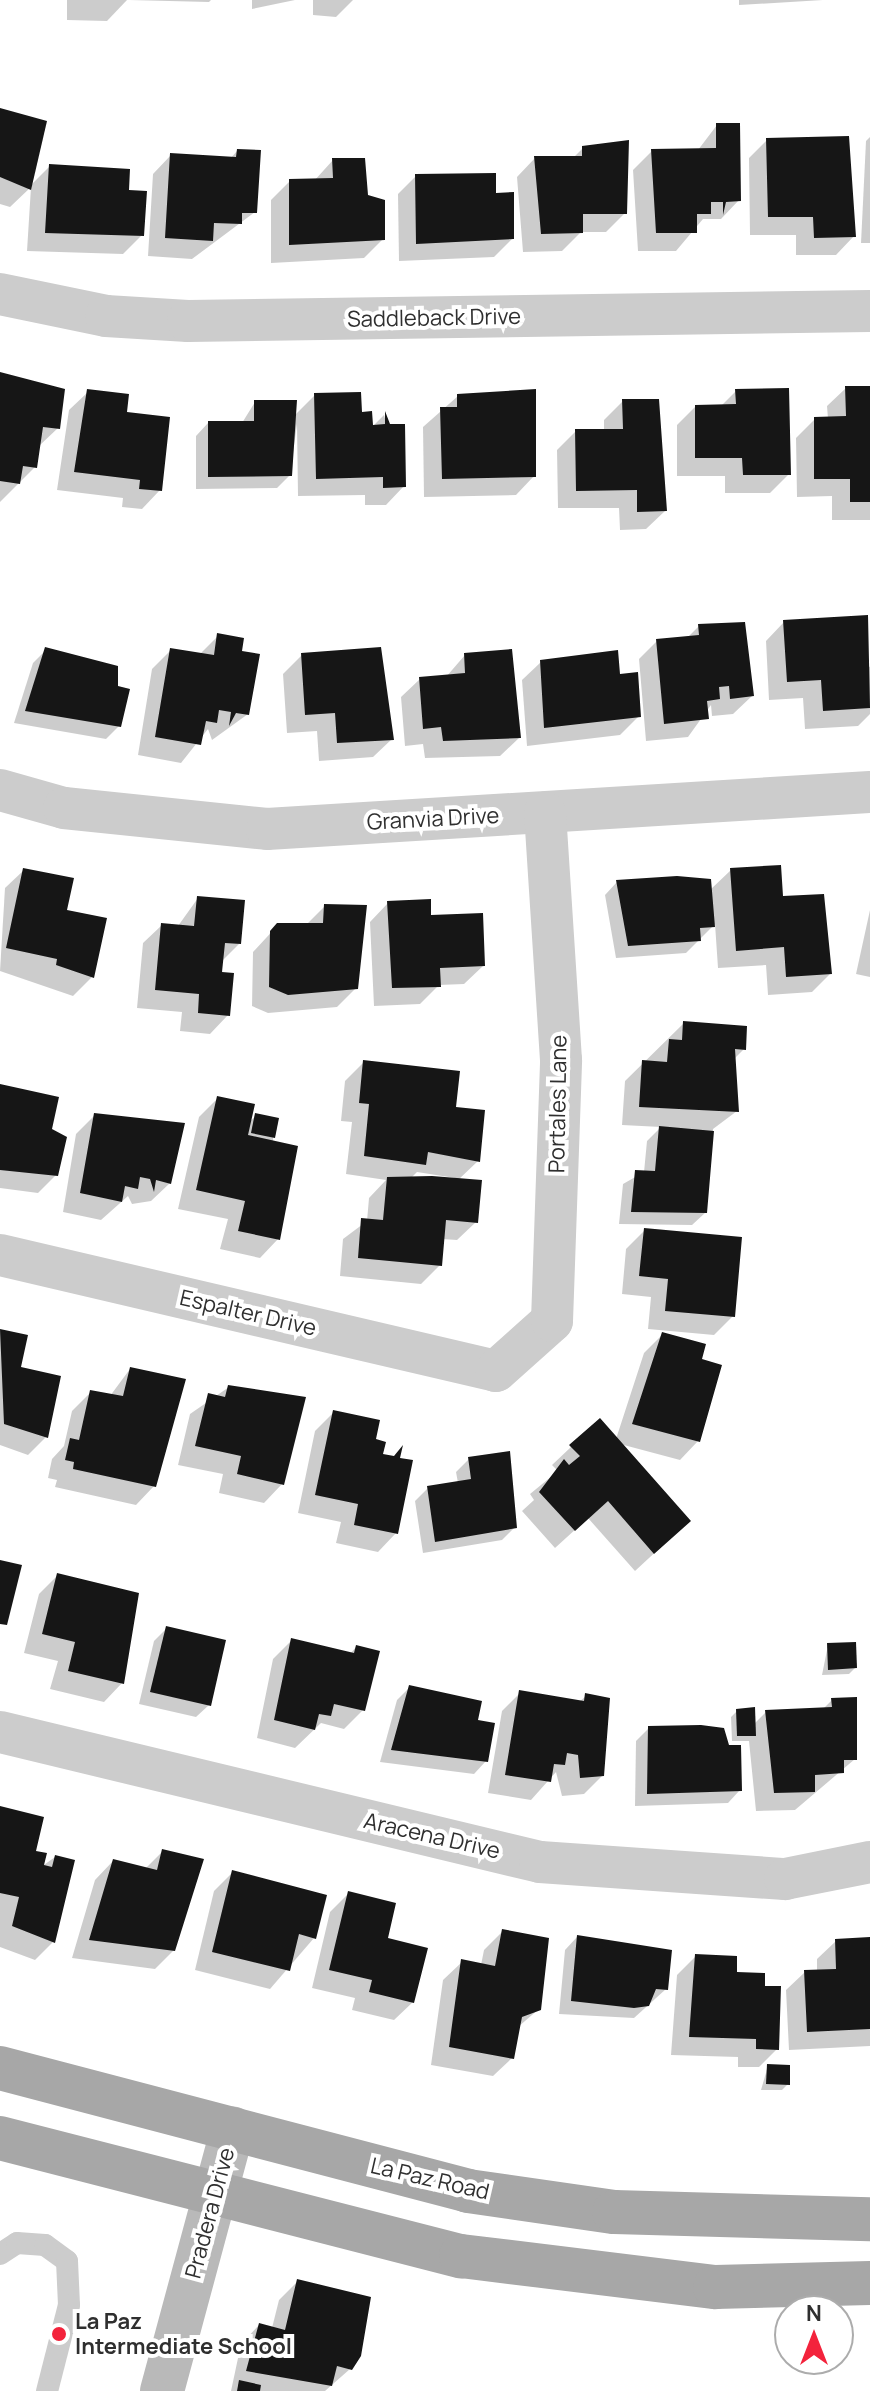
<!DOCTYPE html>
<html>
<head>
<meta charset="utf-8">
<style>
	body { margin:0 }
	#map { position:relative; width:870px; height:2391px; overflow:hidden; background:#fff; font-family:Manrope,sans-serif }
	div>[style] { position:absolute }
	.shadow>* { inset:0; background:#0003 }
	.building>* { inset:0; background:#161616 }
	.lane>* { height:22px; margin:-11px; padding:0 11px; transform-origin:11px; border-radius:11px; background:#ccc }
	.street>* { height:42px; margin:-21px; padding:0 21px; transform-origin:21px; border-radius:21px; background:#ccc }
	.secondary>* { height:44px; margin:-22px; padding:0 22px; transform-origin:22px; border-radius:22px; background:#b9b9b9 }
	.primary>* { height:44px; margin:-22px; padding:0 22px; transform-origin:22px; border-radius:22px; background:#a7a7a7 }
	.dots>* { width:22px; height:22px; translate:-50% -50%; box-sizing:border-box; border:4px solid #fff; border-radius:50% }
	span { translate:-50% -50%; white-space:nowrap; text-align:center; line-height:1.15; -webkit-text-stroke:8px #fff; paint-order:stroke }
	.street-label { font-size:22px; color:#2f2f2f }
	.poi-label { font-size:22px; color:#2f2f2f; font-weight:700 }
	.left { translate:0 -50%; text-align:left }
	.north { position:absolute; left:774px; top:2295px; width:80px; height:80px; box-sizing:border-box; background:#fff; border:2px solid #acacac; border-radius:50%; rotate:0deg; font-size:22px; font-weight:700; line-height:32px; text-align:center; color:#2f2f2f }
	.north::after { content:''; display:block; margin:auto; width:28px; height:36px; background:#f3233c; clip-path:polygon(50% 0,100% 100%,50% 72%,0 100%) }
</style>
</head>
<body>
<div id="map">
	<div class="shadow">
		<div style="clip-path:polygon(67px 0,127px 0,107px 21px,67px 20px)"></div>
		<div style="clip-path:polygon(129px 0,211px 0,209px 2px)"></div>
		<div style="clip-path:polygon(252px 0,295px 0,252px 9px)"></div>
		<div style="clip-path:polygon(313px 0,353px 0,336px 17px,313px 15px)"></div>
		<div style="clip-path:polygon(739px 0,823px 0,739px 5px)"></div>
		<div style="clip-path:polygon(0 115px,29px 187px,50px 166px,127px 192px,142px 235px,123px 254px,27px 251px,31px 187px,10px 207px,0 204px)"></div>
		<div style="clip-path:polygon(717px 125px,739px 200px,721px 219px,703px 219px,676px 251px,638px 251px,633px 170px,652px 151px,698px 150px)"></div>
		<div style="clip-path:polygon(870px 137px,870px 243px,861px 243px,866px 141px)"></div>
		<div style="clip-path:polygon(767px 140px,854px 236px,836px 255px,796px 255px,796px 235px,750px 235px,749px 158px)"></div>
		<div style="clip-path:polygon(583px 148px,625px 213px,606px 232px,581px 232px,562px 251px,523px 252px,517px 177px,535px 158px,573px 158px)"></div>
		<div style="clip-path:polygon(237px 151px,255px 212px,192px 259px,148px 256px,153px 174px,171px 155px,230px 159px)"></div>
		<div style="clip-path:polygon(333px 160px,366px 196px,383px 239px,364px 258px,271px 263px,271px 200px,290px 181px,314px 181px)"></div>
		<div style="clip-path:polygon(416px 176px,494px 195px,512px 239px,494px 257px,399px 261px,398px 194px)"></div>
		<div style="clip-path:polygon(0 377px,58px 428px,39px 446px,35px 467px,0 502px)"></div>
		<div style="clip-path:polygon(846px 388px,870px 388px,870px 520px,832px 520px,832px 496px,797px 497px,796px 438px,815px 419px,828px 419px,827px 406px)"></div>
		<div style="clip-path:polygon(736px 391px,789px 474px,770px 493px,725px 493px,725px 476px,677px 476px,677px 425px,695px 407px,721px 406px)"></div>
		<div style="clip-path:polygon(88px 392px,125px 414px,160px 490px,142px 509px,122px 507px,123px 498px,57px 490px,69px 410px)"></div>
		<div style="clip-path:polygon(315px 395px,371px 428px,384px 415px,404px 486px,386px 505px,365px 505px,365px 495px,298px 496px,297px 424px,290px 475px,277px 488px,196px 489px,196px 436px,208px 423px,242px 423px,255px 402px,294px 416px)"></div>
		<div style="clip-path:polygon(458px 396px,534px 476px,516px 495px,424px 497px,423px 427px)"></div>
		<div style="clip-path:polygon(623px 401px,665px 511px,646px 529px,620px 530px,619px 508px,558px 508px,557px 450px,576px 431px,604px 431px,604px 420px)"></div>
		<div style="clip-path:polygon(784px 622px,870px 667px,870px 714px,858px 726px,805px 729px,803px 698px,769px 700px,766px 641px)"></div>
		<div style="clip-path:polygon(699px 626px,752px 696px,733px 714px,712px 716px,711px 705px,688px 737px,646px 741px,639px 659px,657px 641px,687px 638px)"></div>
		<div style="clip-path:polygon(218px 636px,240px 652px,248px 714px,212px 740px,208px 729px,181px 763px,138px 755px,152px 669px,171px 650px,199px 655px)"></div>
		<div style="clip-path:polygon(46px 650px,119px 726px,106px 739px,14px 723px,33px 663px)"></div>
		<div style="clip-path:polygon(302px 655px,392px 739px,373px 757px,319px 761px,317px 731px,287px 733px,283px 674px)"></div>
		<div style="clip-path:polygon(465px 655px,519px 738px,500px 756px,425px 758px,423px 744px,405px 746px,401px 697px,420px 679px,446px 677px)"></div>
		<div style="clip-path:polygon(541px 662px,618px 676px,639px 716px,620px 735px,527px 746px,522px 680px)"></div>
		<div style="clip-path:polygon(24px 870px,92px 977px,73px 996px,0 971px,5px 888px)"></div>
		<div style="clip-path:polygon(731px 870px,781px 898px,830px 974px,812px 992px,768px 995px,766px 965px,718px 968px,715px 924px,686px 953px,616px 958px,605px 895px,617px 882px,710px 890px)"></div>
		<div style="clip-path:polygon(198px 898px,239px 944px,221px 962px,228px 1015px,210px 1034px,180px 1031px,182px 1012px,137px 1008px,143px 943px,162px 925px,178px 926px)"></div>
		<div style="clip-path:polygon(388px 903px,429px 917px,483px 966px,464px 984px,439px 985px,420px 1004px,374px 1006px,370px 922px)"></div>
		<div style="clip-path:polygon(325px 906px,356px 988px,337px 1007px,268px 1013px,252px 1006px,253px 952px,278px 925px,306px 925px)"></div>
		<div style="clip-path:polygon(870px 910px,870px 977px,856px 974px)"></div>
		<div style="clip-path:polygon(684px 1023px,744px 1049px,734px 1059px,737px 1111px,713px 1129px,705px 1213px,692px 1225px,619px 1224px,623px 1184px,644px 1172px,647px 1141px,661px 1127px,622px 1125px,625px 1081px)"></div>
		<div style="clip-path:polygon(evenodd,364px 1062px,454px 1108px,478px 1161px,457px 1181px,476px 1222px,457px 1240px,442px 1239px,440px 1265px,421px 1284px,340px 1276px,343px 1239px,367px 1221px,369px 1198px,386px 1180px,346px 1174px,352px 1122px,341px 1121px,345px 1081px,364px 1062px,417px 1172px,455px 1178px,409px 1180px,417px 1172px)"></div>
		<div style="clip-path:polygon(0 1086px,50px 1130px,56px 1175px,38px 1193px,0 1188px)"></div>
		<div style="clip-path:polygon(218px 1098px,249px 1122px,256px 1116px,273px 1137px,278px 1239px,260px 1258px,220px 1249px,228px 1219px,178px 1209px,199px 1117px)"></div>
		<div style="clip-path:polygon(95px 1115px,170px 1183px,151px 1201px,132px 1204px,128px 1196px,101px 1220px,63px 1212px,76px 1134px)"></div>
		<div style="clip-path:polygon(645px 1230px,733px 1316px,714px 1335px,648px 1329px,651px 1297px,622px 1294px,626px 1249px)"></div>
		<div style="clip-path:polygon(0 1331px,26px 1336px,18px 1369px,46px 1437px,28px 1455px,0 1445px)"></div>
		<div style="clip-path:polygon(663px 1334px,700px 1361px,698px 1441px,680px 1460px,620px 1444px,689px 1521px,635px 1571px,588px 1518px,555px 1548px,522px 1511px,534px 1500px,530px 1494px,558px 1471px,552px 1465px,571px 1447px,616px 1439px,644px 1353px)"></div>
		<div style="clip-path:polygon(130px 1369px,154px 1486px,136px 1505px,55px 1487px,57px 1480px,48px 1478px,52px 1459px,64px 1446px,72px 1411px,91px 1392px,110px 1396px)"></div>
		<div style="clip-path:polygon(229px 1387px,282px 1484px,264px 1503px,219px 1493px,223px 1474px,178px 1465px,190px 1414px)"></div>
		<div style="clip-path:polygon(334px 1412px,373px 1441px,381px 1455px,396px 1533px,378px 1552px,336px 1543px,341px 1522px,298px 1513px,315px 1431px)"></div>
		<div style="clip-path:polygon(469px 1459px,515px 1527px,502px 1540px,423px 1553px,415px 1501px,428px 1488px,458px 1483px,456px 1472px)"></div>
		<div style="clip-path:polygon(57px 1576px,122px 1683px,104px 1702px,50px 1689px,58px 1661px,24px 1653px,39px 1594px)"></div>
		<div style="clip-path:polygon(166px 1629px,209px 1705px,196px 1717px,139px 1704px,154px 1641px)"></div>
		<div style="clip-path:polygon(292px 1640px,350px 1654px,356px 1647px,363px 1710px,344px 1729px,321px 1723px,295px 1748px,257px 1738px,273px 1659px)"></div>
		<div style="clip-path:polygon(828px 1645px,855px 1668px,849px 1674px,822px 1675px)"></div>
		<div style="clip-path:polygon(410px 1687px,476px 1721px,486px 1761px,474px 1774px,380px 1762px,397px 1700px)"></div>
		<div style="clip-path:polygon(520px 1693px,579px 1702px,586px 1696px,602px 1776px,584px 1794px,562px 1796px,556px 1772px,531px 1800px,488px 1793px,502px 1711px)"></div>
		<div style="clip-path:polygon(832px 1700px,855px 1759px,795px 1810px,756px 1811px,749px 1741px,732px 1741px,731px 1717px,737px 1711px,754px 1724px,766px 1712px,822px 1710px)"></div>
		<div style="clip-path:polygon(649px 1728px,740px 1790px,728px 1803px,635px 1806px,636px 1741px)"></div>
		<div style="clip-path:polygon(0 1808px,41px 1867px,55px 1857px,53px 1942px,35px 1960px,0 1947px)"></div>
		<div style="clip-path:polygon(163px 1851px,174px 1950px,155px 1969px,72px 1958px,95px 1880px,113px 1861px,145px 1869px)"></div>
		<div style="clip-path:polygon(233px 1872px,314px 1938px,270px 1989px,195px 1970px,214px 1891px)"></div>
		<div style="clip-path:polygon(349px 1893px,385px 1940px,413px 2002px,394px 2020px,352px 2010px,355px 1998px,312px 1988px,330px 1912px)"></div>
		<div style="clip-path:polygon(502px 1932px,539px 2009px,518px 2027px,512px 2058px,493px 2076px,431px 2065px,443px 1980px,462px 1962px,481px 1965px,484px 1950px)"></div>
		<div style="clip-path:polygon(577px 1937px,666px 1989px,634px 2018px,559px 2014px,565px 1950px)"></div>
		<div style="clip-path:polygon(870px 1939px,870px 2046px,789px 2050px,786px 1990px,805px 1972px,817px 1971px,817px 1959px,836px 1941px)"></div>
		<div style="clip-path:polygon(696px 1956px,763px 1988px,777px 2049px,759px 2067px,738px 2067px,738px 2057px,671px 2055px,677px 1975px)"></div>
		<div style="clip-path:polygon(768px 2066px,788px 2084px,782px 2090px,761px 2090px)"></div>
		<div style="clip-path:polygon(298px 2281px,350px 2369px,325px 2391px,231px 2391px,241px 2344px,259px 2325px,272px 2328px,279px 2300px)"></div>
	</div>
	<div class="building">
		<div style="clip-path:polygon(0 108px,47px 121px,31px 190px,0 177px)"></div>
		<div style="clip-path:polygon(716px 123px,740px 123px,741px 201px,726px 202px,723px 215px,723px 202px,711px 202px,711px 214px,697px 214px,697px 233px,656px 233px,651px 149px,716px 148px)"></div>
		<div style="clip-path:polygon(849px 136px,856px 237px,814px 238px,813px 217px,768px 217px,766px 138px)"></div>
		<div style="clip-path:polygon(629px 140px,627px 214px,583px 214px,583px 233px,541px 234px,534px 156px,582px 156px,582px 146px)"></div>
		<div style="clip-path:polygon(237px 149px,261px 150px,257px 213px,242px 213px,242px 224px,214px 223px,213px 241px,165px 238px,170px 153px,236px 157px)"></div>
		<div style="clip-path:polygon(332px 158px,365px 158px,368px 195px,385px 200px,385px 240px,289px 245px,289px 179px,333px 178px)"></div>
		<div style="clip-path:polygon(49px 164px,130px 169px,129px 190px,147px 191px,144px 236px,45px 233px)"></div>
		<div style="clip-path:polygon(496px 173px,496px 193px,514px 192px,514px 239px,416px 244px,415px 174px)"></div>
		<div style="clip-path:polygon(0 372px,65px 389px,60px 429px,43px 427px,37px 468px,23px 466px,20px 484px,0 481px)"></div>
		<div style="clip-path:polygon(845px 386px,870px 386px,870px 502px,850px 502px,850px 479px,814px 479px,814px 417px,846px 416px)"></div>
		<div style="clip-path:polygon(789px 388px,791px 475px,743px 475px,742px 458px,695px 458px,695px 405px,736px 404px,735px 389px)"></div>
		<div style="clip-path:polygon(87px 389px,129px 394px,127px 412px,170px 417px,162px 491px,139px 489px,140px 480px,74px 472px)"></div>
		<div style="clip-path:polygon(536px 389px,536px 477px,442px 479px,440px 407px,457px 407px,457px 394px)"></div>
		<div style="clip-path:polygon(361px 392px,362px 412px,372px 411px,373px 425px,385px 424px,385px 411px,390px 424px,405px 424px,406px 487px,383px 488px,383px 477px,316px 479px,314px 393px)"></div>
		<div style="clip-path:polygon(622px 399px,659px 399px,667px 511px,637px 512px,637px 490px,576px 491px,575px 429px,623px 429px)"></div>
		<div style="clip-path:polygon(254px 400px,297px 400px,292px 476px,208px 477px,208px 421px,254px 421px)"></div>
		<div style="clip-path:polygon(868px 615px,870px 708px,823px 711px,821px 680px,787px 682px,783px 620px)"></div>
		<div style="clip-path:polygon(745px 622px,754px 696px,730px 699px,729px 686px,719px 687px,720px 699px,707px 701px,709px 719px,664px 724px,656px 639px,699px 635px,698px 624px)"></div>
		<div style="clip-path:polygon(217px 633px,244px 638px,242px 651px,260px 654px,249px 715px,236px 713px,229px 726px,231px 712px,219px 710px,217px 723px,206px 721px,201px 745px,155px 737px,170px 648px,214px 655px)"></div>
		<div style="clip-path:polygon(45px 647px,118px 666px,118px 686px,130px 689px,121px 727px,25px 711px)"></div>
		<div style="clip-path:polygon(381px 647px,394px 740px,337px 743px,335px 713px,305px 715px,301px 653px)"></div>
		<div style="clip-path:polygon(512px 649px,521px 738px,443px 741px,441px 727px,423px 729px,419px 677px,465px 673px,464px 653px)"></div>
		<div style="clip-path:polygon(618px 650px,620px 674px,638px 672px,641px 717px,544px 728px,540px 660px)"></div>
		<div style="clip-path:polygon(781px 865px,783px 896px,824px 894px,832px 974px,786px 977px,784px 947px,736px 951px,730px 868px)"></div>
		<div style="clip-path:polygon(23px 868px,74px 878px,67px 910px,107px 918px,94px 978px,56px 965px,57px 959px,6px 948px)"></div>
		<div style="clip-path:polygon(677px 876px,711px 879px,715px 927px,700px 928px,701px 941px,628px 946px,616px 880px)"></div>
		<div style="clip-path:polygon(197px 896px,245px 900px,241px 944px,225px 943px,222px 972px,234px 973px,230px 1016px,198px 1013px,199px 994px,155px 990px,161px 923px,194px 926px)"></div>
		<div style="clip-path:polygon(431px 899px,431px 915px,483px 913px,485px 966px,440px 968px,441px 987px,392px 988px,387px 901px)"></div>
		<div style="clip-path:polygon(324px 904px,367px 905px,358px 989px,288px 995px,269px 987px,270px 931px,277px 923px,323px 923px)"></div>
		<div style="clip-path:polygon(683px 1021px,747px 1026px,746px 1050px,735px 1049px,739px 1112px,639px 1107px,642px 1060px,667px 1062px,669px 1039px,682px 1040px)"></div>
		<div style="clip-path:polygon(363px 1060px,460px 1071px,456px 1107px,485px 1110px,480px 1162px,428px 1152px,426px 1165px,364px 1156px,369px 1104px,359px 1103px)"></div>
		<div style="clip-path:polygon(0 1084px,59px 1097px,52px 1129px,67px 1137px,58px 1176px,0 1170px)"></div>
		<div style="clip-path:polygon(217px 1096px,255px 1104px,248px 1135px,298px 1146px,280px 1240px,238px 1231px,245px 1201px,196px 1190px)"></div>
		<div style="clip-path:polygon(94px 1113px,185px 1123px,171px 1184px,156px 1180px,154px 1192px,150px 1179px,140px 1177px,138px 1189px,125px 1186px,122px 1202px,80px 1193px)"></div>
		<div style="clip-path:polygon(255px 1113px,279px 1118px,275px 1138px,251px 1133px)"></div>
		<div style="clip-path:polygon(659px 1126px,714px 1131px,707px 1213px,631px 1212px,635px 1170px,655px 1171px)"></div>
		<div style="clip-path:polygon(432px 1176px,482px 1180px,478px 1223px,446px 1220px,442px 1266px,358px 1258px,361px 1218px,383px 1220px,387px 1177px)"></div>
		<div style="clip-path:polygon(644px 1228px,742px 1237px,735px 1317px,665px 1311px,668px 1279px,639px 1276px)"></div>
		<div style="clip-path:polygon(0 1329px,28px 1335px,21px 1367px,61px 1376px,48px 1438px,4px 1424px)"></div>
		<div style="clip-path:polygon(662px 1332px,706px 1344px,702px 1359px,722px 1365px,700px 1442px,632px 1424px)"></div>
		<div style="clip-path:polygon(130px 1367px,186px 1379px,156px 1487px,73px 1469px,74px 1462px,65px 1460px,70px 1438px,79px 1440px,90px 1390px,123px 1396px)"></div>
		<div style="clip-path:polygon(228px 1385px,306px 1397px,284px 1485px,237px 1474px,241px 1456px,195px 1446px,208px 1393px,225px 1397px)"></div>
		<div style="clip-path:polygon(333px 1410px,380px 1420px,376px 1439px,386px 1442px,383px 1454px,394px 1456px,403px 1445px,400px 1458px,413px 1460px,398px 1534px,354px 1525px,358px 1504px,315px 1495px)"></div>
		<div style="clip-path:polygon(600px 1418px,691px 1521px,654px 1554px,608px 1501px,575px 1531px,539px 1492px,564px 1459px,569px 1465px,580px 1456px,569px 1445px)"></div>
		<div style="clip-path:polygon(510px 1451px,517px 1528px,435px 1542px,427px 1486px,471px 1479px,468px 1457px)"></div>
		<div style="clip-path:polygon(0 1560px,22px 1565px,7px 1625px,0 1624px)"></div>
		<div style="clip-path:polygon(57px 1573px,139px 1593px,124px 1684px,68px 1671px,75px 1642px,42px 1634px)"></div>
		<div style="clip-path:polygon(166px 1626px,226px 1640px,211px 1706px,150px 1692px)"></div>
		<div style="clip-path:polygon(291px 1638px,354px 1653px,356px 1645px,380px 1651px,365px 1711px,334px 1704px,331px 1716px,319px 1714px,315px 1730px,274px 1720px)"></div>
		<div style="clip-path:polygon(856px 1642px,857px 1668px,828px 1670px,827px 1643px)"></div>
		<div style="clip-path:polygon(409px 1685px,482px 1701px,478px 1720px,495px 1723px,488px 1762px,391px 1750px)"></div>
		<div style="clip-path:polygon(519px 1690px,584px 1701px,585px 1693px,610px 1698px,604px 1776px,580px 1778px,578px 1755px,567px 1753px,565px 1765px,554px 1764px,551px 1782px,505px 1775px)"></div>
		<div style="clip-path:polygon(857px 1697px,857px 1760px,844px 1760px,844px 1773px,815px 1775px,815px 1792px,774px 1793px,765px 1710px,832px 1707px,831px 1698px)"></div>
		<div style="clip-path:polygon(755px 1707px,756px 1736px,737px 1736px,736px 1709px)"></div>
		<div style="clip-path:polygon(701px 1725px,724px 1728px,729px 1745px,741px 1745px,742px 1791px,647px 1794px,648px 1726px)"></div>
		<div style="clip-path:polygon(0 1806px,44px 1817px,36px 1851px,47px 1853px,44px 1865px,52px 1867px,55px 1855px,75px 1860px,55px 1943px,12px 1926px,19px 1897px,0 1893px)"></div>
		<div style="clip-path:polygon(162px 1849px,204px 1859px,175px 1951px,89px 1940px,113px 1859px,157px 1870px)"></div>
		<div style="clip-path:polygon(232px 1870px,327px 1895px,316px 1939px,299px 1934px,290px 1971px,212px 1952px)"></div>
		<div style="clip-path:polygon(348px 1891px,396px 1903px,388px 1938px,428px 1948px,414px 2003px,369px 1992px,372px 1980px,329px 1970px)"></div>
		<div style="clip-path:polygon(502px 1929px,549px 1938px,541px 2010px,522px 2017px,514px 2059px,449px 2047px,461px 1959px,495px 1966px)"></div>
		<div style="clip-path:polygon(577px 1935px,672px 1950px,668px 1990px,656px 1989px,649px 2006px,634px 2008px,571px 2001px)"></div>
		<div style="clip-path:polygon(870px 1937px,870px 2029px,807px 2032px,804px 1970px,836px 1969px,835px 1939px)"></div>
		<div style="clip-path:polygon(695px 1954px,737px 1956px,737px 1972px,765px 1973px,765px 1986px,781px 1986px,779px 2050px,756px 2049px,756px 2039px,689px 2037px)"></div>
		<div style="clip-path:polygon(767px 2064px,790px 2065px,790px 2085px,766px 2084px)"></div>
		<div style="clip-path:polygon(297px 2279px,371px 2297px,361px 2356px,352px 2370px,337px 2366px,332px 2386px,246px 2371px,259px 2323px,285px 2330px)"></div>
		<div style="clip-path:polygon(239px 2380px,261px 2385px,260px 2391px,237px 2391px)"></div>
	</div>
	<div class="lane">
		<div style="left:0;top:2254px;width:20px;rotate:-33deg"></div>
		<div style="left:17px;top:2243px;width:28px;rotate:4deg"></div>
		<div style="left:45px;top:2245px;width:27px;rotate:36deg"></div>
		<div style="left:67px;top:2261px;width:44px;rotate:87.4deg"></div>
		<div style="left:69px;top:2305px;width:89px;rotate:104.3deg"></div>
	</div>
	<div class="street">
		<div style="left:0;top:294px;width:108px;rotate:11.7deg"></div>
		<div style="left:106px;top:316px;width:82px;rotate:3.5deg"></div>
		<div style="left:188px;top:321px;width:682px;rotate:-0.84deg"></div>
		<div style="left:0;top:790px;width:66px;rotate:15.7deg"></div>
		<div style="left:64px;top:808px;width:204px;rotate:5.9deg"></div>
		<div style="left:267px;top:829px;width:604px;rotate:-3.51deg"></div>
		<div style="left:0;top:1255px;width:509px;rotate:13.16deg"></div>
		<div style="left:496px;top:1371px;width:75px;rotate:-41.8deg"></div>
		<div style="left:552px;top:1321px;width:261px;rotate:-88deg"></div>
		<div style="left:561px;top:1060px;width:248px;rotate:-93.7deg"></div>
		<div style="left:0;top:1732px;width:555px;rotate:13.54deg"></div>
		<div style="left:540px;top:1862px;width:246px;rotate:4deg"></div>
		<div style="left:785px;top:1879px;width:87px;rotate:-11.3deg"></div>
	</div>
	<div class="secondary">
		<div style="left:162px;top:2391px;width:272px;rotate:-74.9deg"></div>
	</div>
	<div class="primary">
		<div style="left:0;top:2068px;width:484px;rotate:14.7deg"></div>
		<div style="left:468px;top:2191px;width:148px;rotate:8.2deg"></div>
		<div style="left:614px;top:2212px;width:256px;rotate:1.6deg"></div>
		<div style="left:0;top:2138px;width:476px;rotate:14.4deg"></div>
		<div style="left:461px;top:2256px;width:256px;rotate:7deg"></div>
		<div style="left:715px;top:2287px;width:155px;rotate:-1.5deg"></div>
	</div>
	<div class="dots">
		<div style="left:59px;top:2334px;background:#f3233c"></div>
	</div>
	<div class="street-label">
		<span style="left:434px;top:318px;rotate:-1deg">Saddleback Drive</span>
		<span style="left:433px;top:819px;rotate:-3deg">Granvia Drive</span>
		<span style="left:558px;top:1104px;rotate:-89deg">Portales Lane</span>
		<span style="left:248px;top:1313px;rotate:13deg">Espalter Drive</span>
		<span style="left:432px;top:1836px;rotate:13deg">Aracena Drive</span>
		<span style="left:430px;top:2179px;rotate:13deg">La Paz Road</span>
		<span style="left:210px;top:2213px;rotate:-75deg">Pradera Drive</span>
	</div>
	<div class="poi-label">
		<span class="left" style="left:75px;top:2334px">La Paz<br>Intermediate School</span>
	</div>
	<div class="north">N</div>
</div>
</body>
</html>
